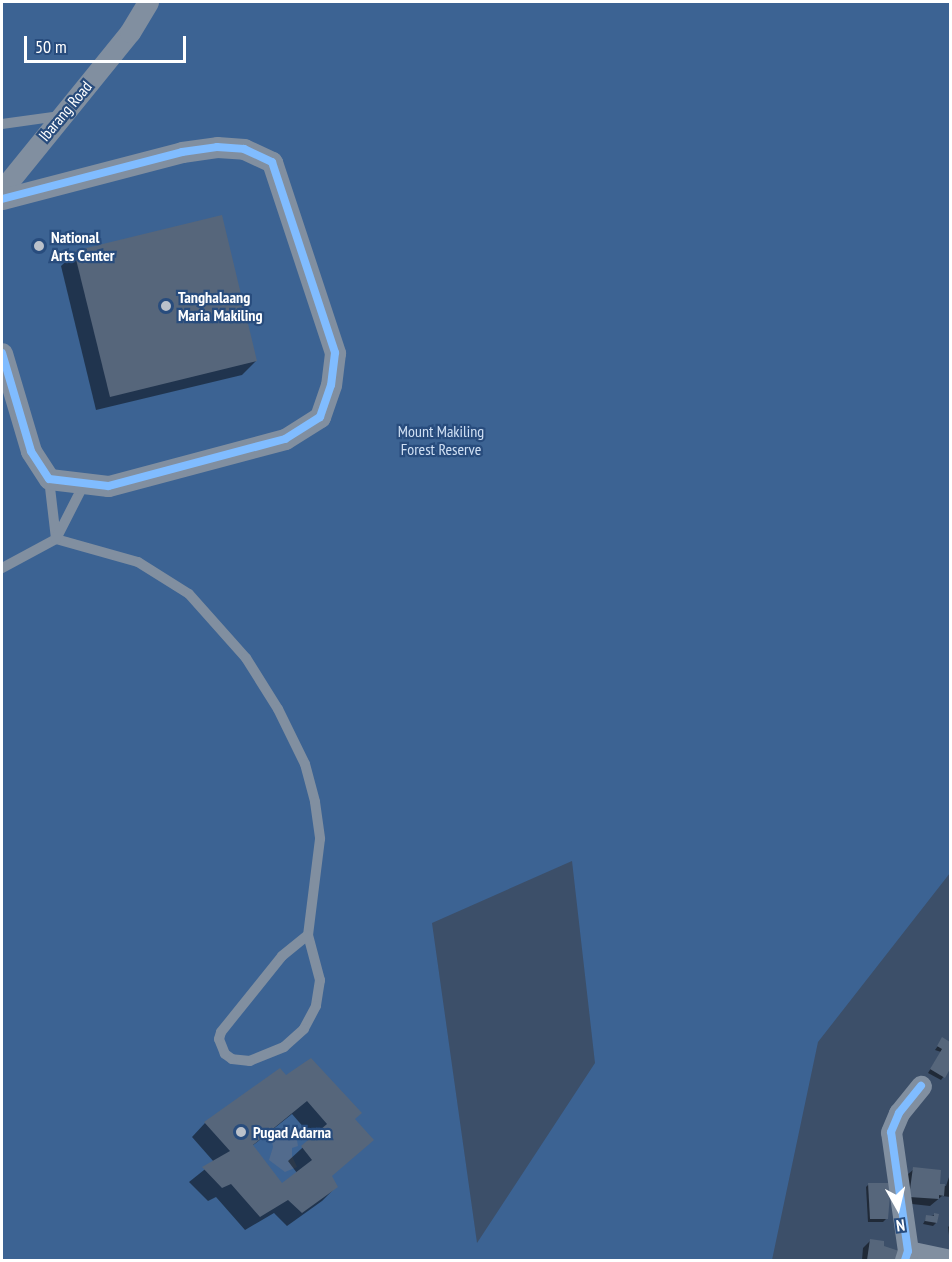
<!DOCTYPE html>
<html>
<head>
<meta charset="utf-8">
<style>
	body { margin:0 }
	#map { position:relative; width:952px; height:1262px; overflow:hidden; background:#3c4f69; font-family:"PT Sans Narrow",sans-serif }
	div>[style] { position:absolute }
	.green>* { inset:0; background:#3c6393 }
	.water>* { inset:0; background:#526b8d }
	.shadow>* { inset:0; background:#0007 }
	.building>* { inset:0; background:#56667b }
	.lane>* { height:10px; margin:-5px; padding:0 5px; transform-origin:5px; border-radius:5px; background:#818fa0 }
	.street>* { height:21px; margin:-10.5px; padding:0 10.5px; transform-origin:10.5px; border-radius:10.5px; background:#818fa0 }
	.cycleway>* { height:8px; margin:-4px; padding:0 4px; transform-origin:4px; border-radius:4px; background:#80bcff }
	.dots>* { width:16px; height:16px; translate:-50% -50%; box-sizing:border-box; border:3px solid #284c7d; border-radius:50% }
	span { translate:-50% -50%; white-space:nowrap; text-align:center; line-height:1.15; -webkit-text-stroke:4.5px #284c7d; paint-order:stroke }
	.street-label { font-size:16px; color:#fff }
	.poi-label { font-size:16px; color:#fff; font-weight:700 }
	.left { translate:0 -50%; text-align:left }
	.park-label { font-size:16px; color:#d0e0f4 }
	.frame { position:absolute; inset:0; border:3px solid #fff; pointer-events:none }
	.north { position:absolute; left:868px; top:1178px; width:60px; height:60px; -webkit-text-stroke:4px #284c7d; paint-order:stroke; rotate:172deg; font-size:16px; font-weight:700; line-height:24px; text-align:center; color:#fff }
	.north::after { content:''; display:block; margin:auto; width:21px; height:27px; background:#fff; clip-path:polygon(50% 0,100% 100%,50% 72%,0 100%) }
	.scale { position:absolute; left:24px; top:36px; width:162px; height:27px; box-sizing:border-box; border:3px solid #fff; border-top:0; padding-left:8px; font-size:18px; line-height:21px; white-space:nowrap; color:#fff; -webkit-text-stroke:4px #284c7d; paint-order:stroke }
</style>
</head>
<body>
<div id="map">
	<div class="green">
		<div style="clip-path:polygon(evenodd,2px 2px,950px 2px,950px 873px,818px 1042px,772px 1260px,2px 1260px,2px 2px,572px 861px,595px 1063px,477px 1243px,432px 923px,572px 861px)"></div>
	</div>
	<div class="water">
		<div style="clip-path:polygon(283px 1134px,297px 1140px,298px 1146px,292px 1148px,292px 1156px,297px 1167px,285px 1172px,269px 1160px,273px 1147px,272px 1141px)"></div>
	</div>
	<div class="shadow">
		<div style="clip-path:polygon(75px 253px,256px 361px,242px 375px,96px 410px,61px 266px)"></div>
		<div style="clip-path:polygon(943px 1039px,950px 1044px,950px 1068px,941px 1080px,928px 1073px,941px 1052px,935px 1050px)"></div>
		<div style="clip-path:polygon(evenodd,286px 1077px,353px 1119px,331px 1177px,336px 1187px,322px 1201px,287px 1226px,274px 1213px,245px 1230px,216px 1197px,208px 1201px,189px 1182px,214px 1162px,192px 1137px,205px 1123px,286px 1077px,292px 1114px,313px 1138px,288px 1161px,297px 1173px,281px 1185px,252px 1146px,292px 1114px)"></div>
		<div style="clip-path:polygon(914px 1169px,938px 1185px,946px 1186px,950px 1174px,950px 1197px,942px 1196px,930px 1206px,903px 1203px,907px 1175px)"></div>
		<div style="clip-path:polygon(869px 1184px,886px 1219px,883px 1222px,868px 1222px,866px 1187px)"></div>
		<div style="clip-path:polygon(935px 1215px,936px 1223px,933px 1226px,923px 1224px,927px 1217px)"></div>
		<div style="clip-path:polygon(950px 1225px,950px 1243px,948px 1227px)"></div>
		<div style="clip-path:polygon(870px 1241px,882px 1247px,897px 1260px,862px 1260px,863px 1248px)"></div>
	</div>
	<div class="building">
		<div style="clip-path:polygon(222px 215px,257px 361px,110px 397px,74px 251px)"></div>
		<div style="clip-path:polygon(942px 1037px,950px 1042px,950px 1069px,945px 1078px,930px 1069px,942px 1049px,937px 1046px)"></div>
		<div style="clip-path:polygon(evenodd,311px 1058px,362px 1113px,355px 1119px,374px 1140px,332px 1176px,338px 1187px,302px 1213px,288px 1200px,260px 1217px,231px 1184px,222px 1188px,202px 1167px,230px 1151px,204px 1122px,280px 1068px,286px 1075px,311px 1058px,307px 1101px,327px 1124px,301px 1146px,312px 1160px,282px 1183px,253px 1145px,307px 1101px)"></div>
		<div style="clip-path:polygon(913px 1167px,941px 1170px,940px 1184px,945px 1184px,944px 1196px,939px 1195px,939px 1199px,909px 1197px)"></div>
		<div style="clip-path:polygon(868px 1183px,891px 1183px,888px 1219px,870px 1219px)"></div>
		<div style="clip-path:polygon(934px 1213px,939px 1214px,937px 1223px,925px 1221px,926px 1215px,934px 1216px)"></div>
		<div style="clip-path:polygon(870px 1239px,884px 1241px,884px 1246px,899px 1251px,898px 1260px,867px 1260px)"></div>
	</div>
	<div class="lane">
		<div style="left:2px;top:124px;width:59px;rotate:-7.9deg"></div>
		<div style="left:49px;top:479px;width:60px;rotate:83.3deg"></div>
		<div style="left:56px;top:539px;width:85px;rotate:15.7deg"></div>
		<div style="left:138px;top:562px;width:60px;rotate:32.1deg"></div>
		<div style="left:189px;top:594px;width:86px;rotate:48.3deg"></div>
		<div style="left:246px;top:658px;width:60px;rotate:57.9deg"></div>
		<div style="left:278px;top:709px;width:61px;rotate:63.9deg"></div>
		<div style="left:305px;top:764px;width:39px;rotate:75deg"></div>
		<div style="left:315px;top:802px;width:37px;rotate:82deg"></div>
		<div style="left:320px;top:839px;width:97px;rotate:97.1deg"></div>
		<div style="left:308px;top:935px;width:47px;rotate:75.1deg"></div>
		<div style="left:320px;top:980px;width:26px;rotate:99deg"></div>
		<div style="left:316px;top:1006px;width:26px;rotate:118deg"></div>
		<div style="left:304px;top:1029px;width:27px;rotate:138deg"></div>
		<div style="left:284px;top:1047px;width:37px;rotate:158deg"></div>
		<div style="left:250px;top:1061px;width:18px;rotate:-174deg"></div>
		<div style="left:232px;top:1059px;width:9px;rotate:-144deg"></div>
		<div style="left:225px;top:1054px;width:16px;rotate:-112deg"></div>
		<div style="left:219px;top:1039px;width:7px;rotate:-74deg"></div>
		<div style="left:221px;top:1032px;width:97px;rotate:-51.2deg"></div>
		<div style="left:282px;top:956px;width:33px;rotate:-39deg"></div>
		<div style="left:2px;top:568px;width:61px;rotate:-28.2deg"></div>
		<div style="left:56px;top:539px;width:62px;rotate:-63deg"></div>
	</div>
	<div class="street">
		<div style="left:2px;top:190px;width:203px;rotate:-51deg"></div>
		<div style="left:130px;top:32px;width:35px;rotate:-59deg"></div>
		<div style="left:2px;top:199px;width:186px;rotate:-14.6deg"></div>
		<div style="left:182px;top:152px;width:35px;rotate:-8deg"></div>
		<div style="left:217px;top:147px;width:27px;rotate:4deg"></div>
		<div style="left:244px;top:149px;width:31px;rotate:25deg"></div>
		<div style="left:272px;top:162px;width:201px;rotate:71.7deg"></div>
		<div style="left:335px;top:353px;width:32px;rotate:97deg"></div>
		<div style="left:331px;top:385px;width:34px;rotate:109deg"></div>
		<div style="left:320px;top:417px;width:41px;rotate:147.8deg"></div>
		<div style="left:285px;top:439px;width:183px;rotate:165.1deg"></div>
		<div style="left:108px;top:486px;width:59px;rotate:-173.2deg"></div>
		<div style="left:49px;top:479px;width:33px;rotate:-123deg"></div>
		<div style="left:31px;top:451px;width:102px;rotate:-106.5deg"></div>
		<div style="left:908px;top:1251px;width:43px;rotate:12.1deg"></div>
		<div style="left:905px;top:1260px;width:9px;rotate:-72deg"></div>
		<div style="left:908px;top:1251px;width:120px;rotate:-98.1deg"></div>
		<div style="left:891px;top:1132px;width:21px;rotate:-67deg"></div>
		<div style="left:899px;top:1113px;width:35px;rotate:-51deg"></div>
	</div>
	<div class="cycleway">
		<div style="left:2px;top:199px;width:186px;rotate:-14.6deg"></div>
		<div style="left:182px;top:152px;width:35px;rotate:-8deg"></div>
		<div style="left:217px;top:147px;width:27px;rotate:4deg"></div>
		<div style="left:244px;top:149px;width:31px;rotate:25deg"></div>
		<div style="left:272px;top:162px;width:201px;rotate:71.7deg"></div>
		<div style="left:335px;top:353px;width:32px;rotate:97deg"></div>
		<div style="left:331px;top:385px;width:34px;rotate:109deg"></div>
		<div style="left:320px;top:417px;width:41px;rotate:147.8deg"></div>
		<div style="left:285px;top:439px;width:183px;rotate:165.1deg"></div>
		<div style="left:108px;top:486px;width:59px;rotate:-173.2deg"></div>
		<div style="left:49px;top:479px;width:33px;rotate:-123deg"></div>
		<div style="left:31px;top:451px;width:102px;rotate:-106.5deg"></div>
		<div style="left:905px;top:1260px;width:9px;rotate:-72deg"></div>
		<div style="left:908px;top:1251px;width:120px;rotate:-98.1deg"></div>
		<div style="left:891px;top:1132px;width:21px;rotate:-67deg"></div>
		<div style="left:899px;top:1113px;width:35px;rotate:-51deg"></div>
	</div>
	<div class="dots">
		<div style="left:39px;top:246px;background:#bbc1ca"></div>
		<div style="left:166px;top:306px;background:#bbc1ca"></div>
		<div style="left:241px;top:1132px;background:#bbc1ca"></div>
	</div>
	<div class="street-label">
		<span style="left:65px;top:111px;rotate:-50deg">Ibarang Road</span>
	</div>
	<div class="poi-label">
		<span class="left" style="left:51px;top:246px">National<br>Arts Center</span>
		<span class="left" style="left:178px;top:306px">Tanghalaang<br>Maria Makiling</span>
		<span class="left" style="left:253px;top:1132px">Pugad Adarna</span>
	</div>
	<div class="park-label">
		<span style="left:441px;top:440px">Mount Makiling<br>Forest Reserve</span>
	</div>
	<div class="frame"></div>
	<div class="north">N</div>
	<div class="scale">50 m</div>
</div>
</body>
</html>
